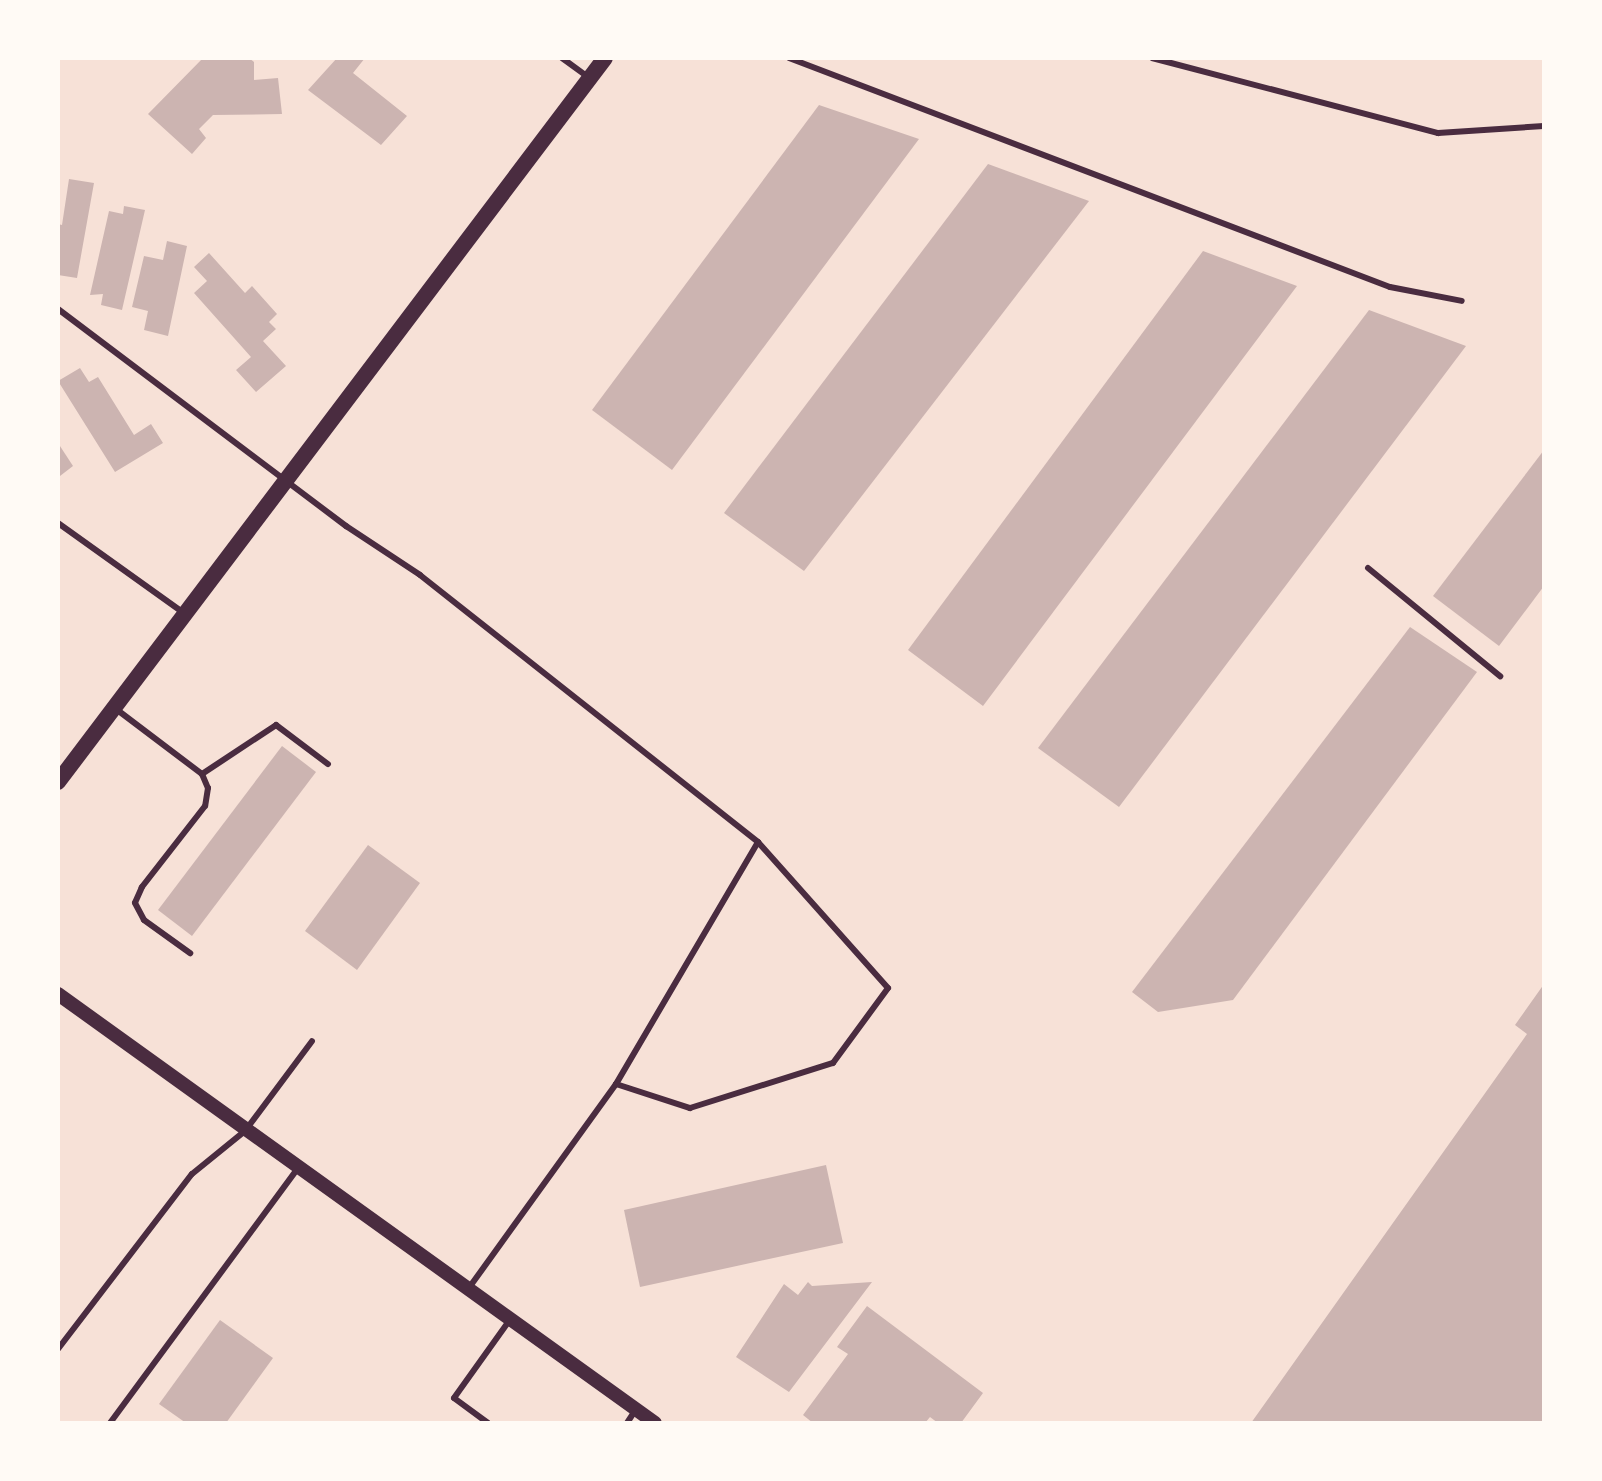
<!DOCTYPE html>
<html>
<head>
<meta charset="utf-8">
<style>
	body { margin:0 }
	#map { position:relative; width:1602px; height:1481px; overflow:hidden; background:#f7e1d7; font-family:"Golos Text",sans-serif }
	div>[style] { position:absolute }
	.building>* { inset:0; background:#ccb4b1 }
	.service>* { height:6px; margin:-3px; padding:0 3px; transform-origin:3px; border-radius:3px; background:#4a2c40 }
	.tertiary>* { height:14px; margin:-7px; padding:0 7px; transform-origin:7px; border-radius:7px; background:#4a2c40 }
	.secondary>* { height:16px; margin:-8px; padding:0 8px; transform-origin:8px; border-radius:8px; background:#4a2c40 }
	span { translate:-50% -50%; white-space:nowrap; text-align:center; line-height:1.15; -webkit-text-stroke:8px #fffaf5; paint-order:stroke }
	.frame { position:absolute; inset:0; border:60px solid #fffaf5; pointer-events:none }
</style>
</head>
<body>
<div id="map">
	<div class="building">
		<div style="clip-path:polygon(203px 58px,249px 58px,254px 62px,254px 80px,278px 78px,282px 114px,213px 115px,199px 129px,206px 138px,192px 154px,148px 114px)"></div>
		<div style="clip-path:polygon(337px 58px,365px 58px,353px 73px,407px 116px,381px 145px,308px 90px)"></div>
		<div style="clip-path:polygon(819px 105px,919px 139px,672px 470px,592px 410px)"></div>
		<div style="clip-path:polygon(988px 164px,1089px 201px,804px 571px,724px 513px)"></div>
		<div style="clip-path:polygon(69px 179px,94px 183px,77px 278px,58px 275px,58px 224px,62px 225px)"></div>
		<div style="clip-path:polygon(124px 206px,145px 210px,122px 310px,101px 305px,103px 294px,90px 295px,109px 211px,123px 214px)"></div>
		<div style="clip-path:polygon(167px 241px,187px 246px,168px 336px,144px 330px,148px 311px,132px 307px,144px 256px,163px 260px)"></div>
		<div style="clip-path:polygon(1203px 251px,1297px 286px,983px 706px,908px 650px)"></div>
		<div style="clip-path:polygon(209px 253px,245px 293px,252px 286px,277px 314px,269px 322px,276px 329px,263px 341px,286px 366px,256px 392px,236px 370px,251px 357px,194px 293px,207px 281px,194px 267px)"></div>
		<div style="clip-path:polygon(1369px 310px,1466px 346px,1119px 807px,1038px 748px)"></div>
		<div style="clip-path:polygon(80px 368px,89px 382px,98px 377px,134px 435px,151px 424px,163px 443px,115px 472px,58px 381px)"></div>
		<div style="clip-path:polygon(58px 443px,73px 466px,60px 476px,58px 473px)"></div>
		<div style="clip-path:polygon(1544px 450px,1544px 586px,1499px 646px,1433px 596px)"></div>
		<div style="clip-path:polygon(1410px 627px,1477px 672px,1233px 1000px,1158px 1012px,1132px 992px)"></div>
		<div style="clip-path:polygon(282px 746px,316px 772px,192px 936px,158px 910px)"></div>
		<div style="clip-path:polygon(368px 845px,420px 883px,357px 970px,305px 931px)"></div>
		<div style="clip-path:polygon(1544px 984px,1544px 1423px,1251px 1423px,1527px 1034px,1515px 1025px)"></div>
		<div style="clip-path:polygon(826px 1165px,843px 1243px,640px 1287px,624px 1210px)"></div>
		<div style="clip-path:polygon(808px 1282px,812px 1286px,872px 1282px,789px 1392px,736px 1357px,784px 1284px,798px 1295px)"></div>
		<div style="clip-path:polygon(867px 1306px,983px 1393px,961px 1423px,938px 1423px,930px 1417px,925px 1423px,813px 1423px,803px 1415px,848px 1354px,837px 1347px)"></div>
		<div style="clip-path:polygon(220px 1320px,273px 1358px,226px 1423px,186px 1423px,159px 1404px)"></div>
	</div>
	<div class="service">
		<div style="left:562px;top:58px;width:32px;rotate:36deg"></div>
		<div style="left:789px;top:58px;width:643px;rotate:20.86deg"></div>
		<div style="left:1390px;top:287px;width:73px;rotate:11deg"></div>
		<div style="left:1152px;top:58px;width:296px;rotate:14.7deg"></div>
		<div style="left:1438px;top:133px;width:106px;rotate:-3.8deg"></div>
		<div style="left:58px;top:309px;width:361px;rotate:37deg"></div>
		<div style="left:346px;top:526px;width:89px;rotate:33.5deg"></div>
		<div style="left:420px;top:575px;width:431px;rotate:38.3deg"></div>
		<div style="left:758px;top:842px;width:281px;rotate:120.4deg"></div>
		<div style="left:616px;top:1084px;width:251px;rotate:125.8deg"></div>
		<div style="left:58px;top:523px;width:156px;rotate:35.6deg"></div>
		<div style="left:1368px;top:568px;width:171px;rotate:39.3deg"></div>
		<div style="left:116px;top:709px;width:108px;rotate:37.1deg"></div>
		<div style="left:202px;top:774px;width:15px;rotate:67deg"></div>
		<div style="left:208px;top:788px;width:18px;rotate:99deg"></div>
		<div style="left:205px;top:806px;width:103px;rotate:127.9deg"></div>
		<div style="left:142px;top:887px;width:17px;rotate:114deg"></div>
		<div style="left:135px;top:903px;width:19px;rotate:62deg"></div>
		<div style="left:144px;top:920px;width:57px;rotate:35.7deg"></div>
		<div style="left:202px;top:774px;width:89px;rotate:-33.5deg"></div>
		<div style="left:276px;top:725px;width:65px;rotate:36.9deg"></div>
		<div style="left:616px;top:1084px;width:78px;rotate:18deg"></div>
		<div style="left:690px;top:1108px;width:150px;rotate:-17.5deg"></div>
		<div style="left:833px;top:1063px;width:93px;rotate:-53.7deg"></div>
		<div style="left:888px;top:988px;width:195px;rotate:-131.7deg"></div>
		<div style="left:58px;top:1349px;width:220px;rotate:-52.6deg"></div>
		<div style="left:192px;top:1174px;width:68px;rotate:-39.1deg"></div>
		<div style="left:245px;top:1131px;width:112px;rotate:-53.3deg"></div>
		<div style="left:110px;top:1423px;width:317px;rotate:-53.6deg"></div>
		<div style="left:488px;top:1423px;width:42px;rotate:-143.7deg"></div>
		<div style="left:454px;top:1398px;width:95px;rotate:-54.5deg"></div>
		<div style="left:627px;top:1423px;width:17px;rotate:-57deg"></div>
	</div>
	<div class="tertiary">
		<div style="left:58px;top:994px;width:735px;rotate:35.7deg"></div>
	</div>
	<div class="secondary">
		<div style="left:58px;top:782px;width:907px;rotate:-52.93deg"></div>
	</div>
	<div class="frame"></div>
</div>
</body>
</html>
